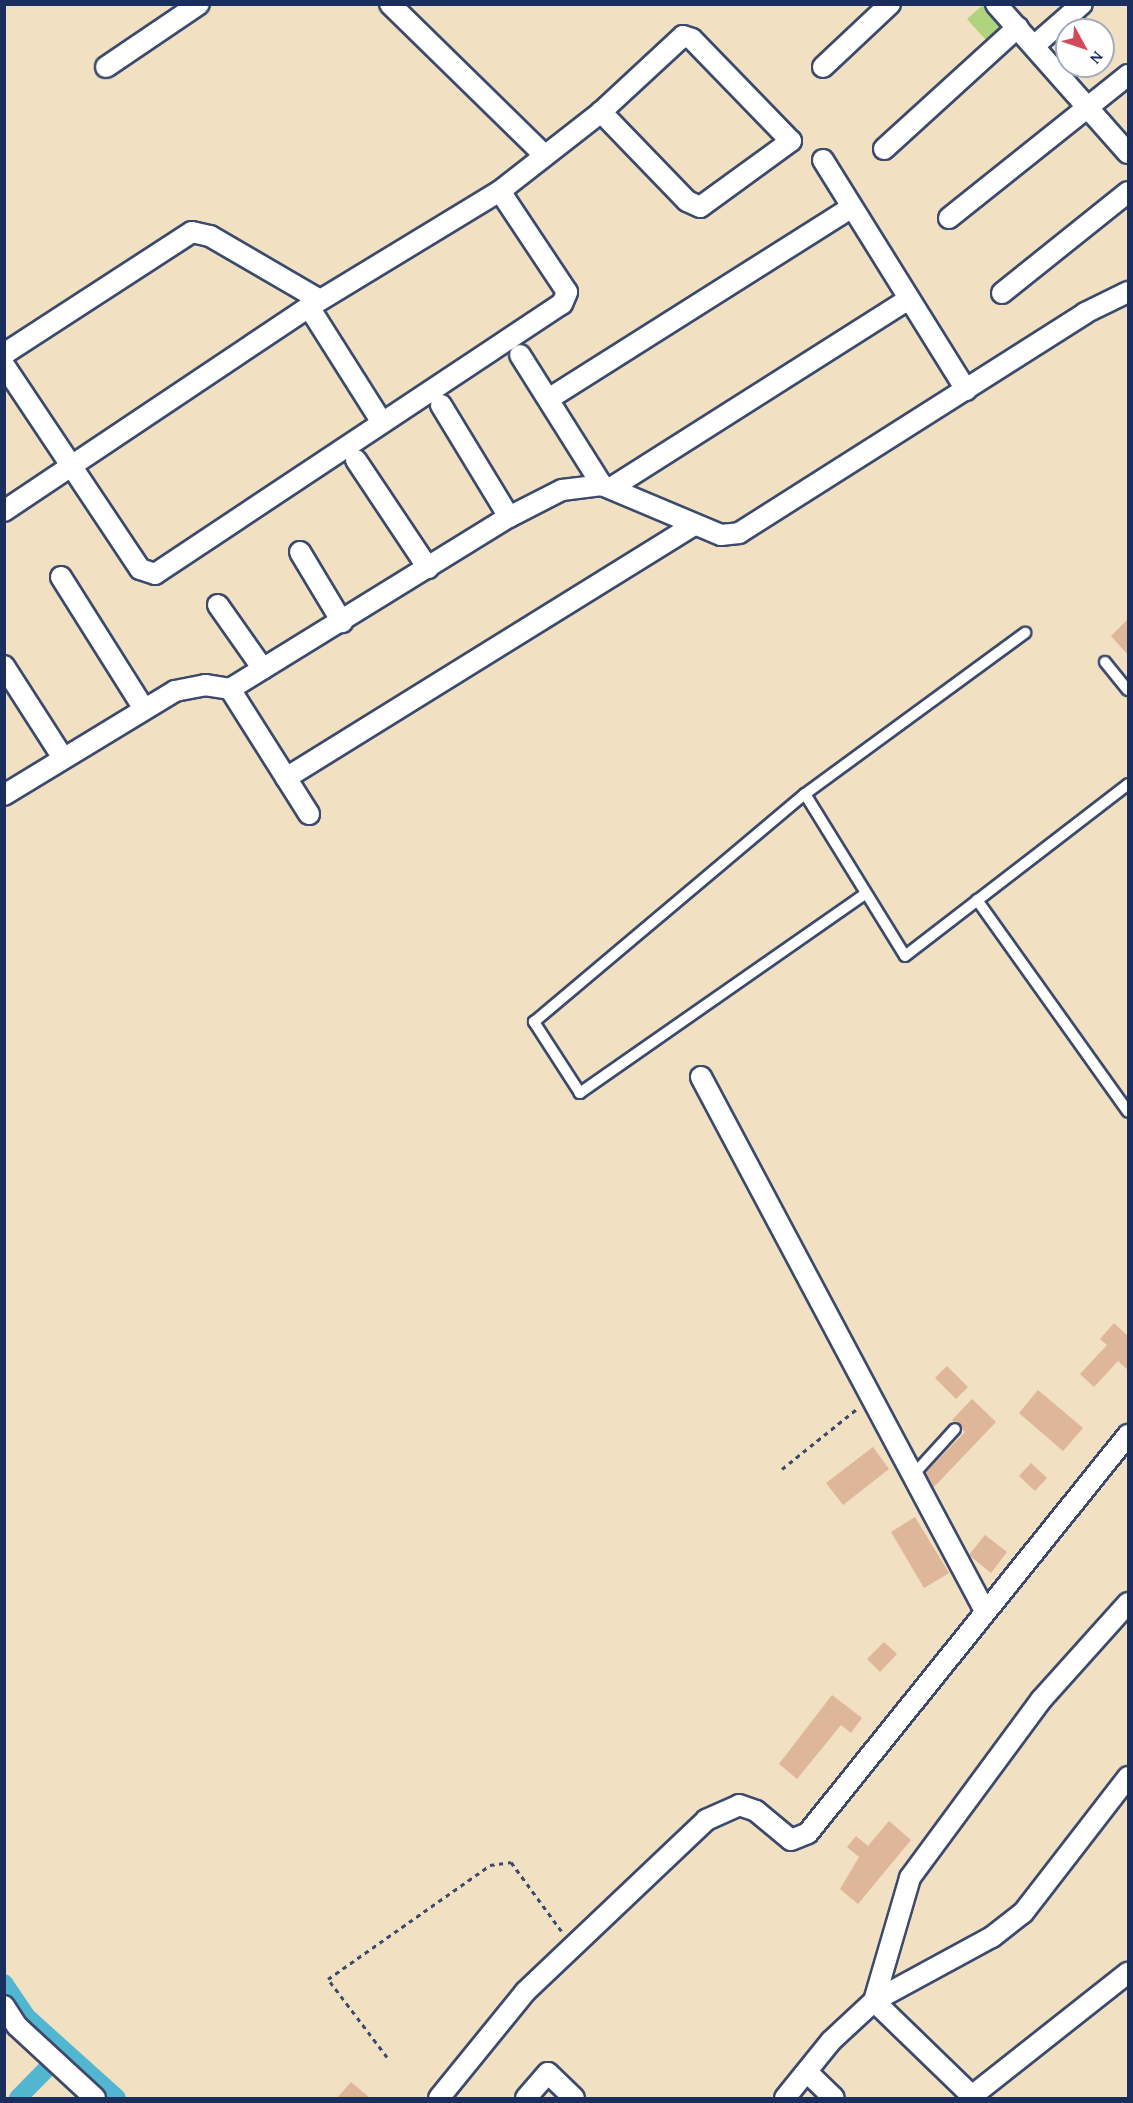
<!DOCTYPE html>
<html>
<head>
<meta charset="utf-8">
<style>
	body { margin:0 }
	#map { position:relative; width:1133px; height:2103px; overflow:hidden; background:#f1e0c1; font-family:"Gentium Book Plus",serif }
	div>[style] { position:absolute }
	.green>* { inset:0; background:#b0d47d }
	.canal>* { height:18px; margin:-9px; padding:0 9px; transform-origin:9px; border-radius:9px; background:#52b6d1 }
	.building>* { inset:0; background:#deb699 }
	.path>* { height:3px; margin-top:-1.5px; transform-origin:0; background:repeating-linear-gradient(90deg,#3b4a6d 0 4.5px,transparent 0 9px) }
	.roads { filter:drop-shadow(2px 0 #3b4a6d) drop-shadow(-2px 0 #3b4a6d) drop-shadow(0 2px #3b4a6d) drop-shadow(0 -2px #3b4a6d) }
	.service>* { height:10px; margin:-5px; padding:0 5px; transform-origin:5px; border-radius:5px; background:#fff }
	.minor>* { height:20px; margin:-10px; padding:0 10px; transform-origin:10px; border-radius:10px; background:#fff }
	span { translate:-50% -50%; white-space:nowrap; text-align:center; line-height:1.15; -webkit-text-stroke:5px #fff; paint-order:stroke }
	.frame { position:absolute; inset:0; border:6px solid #1b2f5e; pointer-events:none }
	.north { position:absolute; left:1055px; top:18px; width:60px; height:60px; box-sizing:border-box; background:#fff; border:2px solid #a4acbf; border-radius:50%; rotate:130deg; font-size:16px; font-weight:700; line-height:24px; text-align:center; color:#1b2f5e }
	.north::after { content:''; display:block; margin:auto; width:21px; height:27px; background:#d1495b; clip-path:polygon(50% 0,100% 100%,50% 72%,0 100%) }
</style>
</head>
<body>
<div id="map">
	<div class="green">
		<div style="clip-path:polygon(983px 5px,996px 5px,1018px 27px,994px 49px,967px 19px)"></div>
	</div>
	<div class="canal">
		<div style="left:4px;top:1983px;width:41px;rotate:55.9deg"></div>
		<div style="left:27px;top:2017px;width:121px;rotate:42deg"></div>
		<div style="left:18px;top:2098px;width:66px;rotate:-45.6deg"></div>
	</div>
	<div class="building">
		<div style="clip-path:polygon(1128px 619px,1128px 655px,1111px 636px)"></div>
		<div style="clip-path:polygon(1114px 1323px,1128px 1336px,1128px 1370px,1118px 1361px,1094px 1387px,1080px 1374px,1107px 1345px,1100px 1339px)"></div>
		<div style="clip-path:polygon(947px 1366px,968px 1387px,956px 1399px,935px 1378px)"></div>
		<div style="clip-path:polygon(1038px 1390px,1083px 1428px,1063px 1451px,1019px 1413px)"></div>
		<div style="clip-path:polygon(972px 1399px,996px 1422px,933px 1488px,925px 1473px,965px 1432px,952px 1420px)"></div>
		<div style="clip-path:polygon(873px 1447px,889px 1469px,843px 1505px,826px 1483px)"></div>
		<div style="clip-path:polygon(1031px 1463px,1047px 1478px,1035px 1491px,1019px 1476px)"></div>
		<div style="clip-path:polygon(915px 1517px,949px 1573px,924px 1588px,891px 1532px)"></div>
		<div style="clip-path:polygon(985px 1535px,1007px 1552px,991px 1573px,969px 1555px)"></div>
		<div style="clip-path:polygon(884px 1642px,897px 1654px,880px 1672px,867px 1659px)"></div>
		<div style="clip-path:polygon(832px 1695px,862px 1718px,851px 1733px,841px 1725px,797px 1779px,779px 1764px)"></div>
		<div style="clip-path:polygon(889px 1821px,911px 1840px,858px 1904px,840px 1889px,859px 1857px,847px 1847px,856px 1836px,868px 1846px)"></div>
		<div style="clip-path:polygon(351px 2082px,370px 2098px,337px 2098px)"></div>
	</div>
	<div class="path">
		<div style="left:782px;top:1469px;width:97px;rotate:-38.8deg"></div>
		<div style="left:387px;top:2057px;width:98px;rotate:-127.1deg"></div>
		<div style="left:328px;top:1979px;width:198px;rotate:-35.1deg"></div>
		<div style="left:490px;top:1865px;width:21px;rotate:-8deg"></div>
		<div style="left:511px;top:1862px;width:88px;rotate:53.8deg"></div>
	</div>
	<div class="roads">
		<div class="service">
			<div style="left:1105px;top:662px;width:36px;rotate:51deg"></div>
			<div style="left:805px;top:794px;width:190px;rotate:58.3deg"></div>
			<div style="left:905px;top:956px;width:282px;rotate:-37.6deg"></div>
			<div style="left:865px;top:894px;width:348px;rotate:145.1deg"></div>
			<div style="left:580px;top:1093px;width:85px;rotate:-122.9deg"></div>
			<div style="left:534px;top:1022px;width:354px;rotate:-40.1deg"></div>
			<div style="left:805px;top:794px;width:273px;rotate:-36.2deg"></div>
			<div style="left:977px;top:900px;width:260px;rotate:54.5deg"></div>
			<div style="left:913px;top:1475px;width:62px;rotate:-47.6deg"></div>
		</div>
		<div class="minor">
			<div style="left:390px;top:4px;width:216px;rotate:44.4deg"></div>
			<div style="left:996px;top:4px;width:199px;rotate:48.5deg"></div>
			<div style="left:1035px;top:45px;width:62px;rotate:-41.1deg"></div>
			<div style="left:106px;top:67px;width:112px;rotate:-34.1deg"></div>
			<div style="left:823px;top:67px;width:92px;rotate:-43.2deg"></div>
			<div style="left:884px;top:149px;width:181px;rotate:-42.3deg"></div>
			<div style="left:823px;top:160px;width:271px;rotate:58.1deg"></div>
			<div style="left:949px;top:218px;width:229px;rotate:-38.6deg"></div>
			<div style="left:1002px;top:293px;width:161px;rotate:-38.7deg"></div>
			<div style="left:309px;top:307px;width:135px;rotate:57.7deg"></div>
			<div style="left:4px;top:354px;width:224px;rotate:-33deg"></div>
			<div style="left:192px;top:232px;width:18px;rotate:13deg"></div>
			<div style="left:210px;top:236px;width:127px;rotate:30.2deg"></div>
			<div style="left:520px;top:355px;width:154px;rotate:57.8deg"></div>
			<div style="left:4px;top:365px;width:245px;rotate:56.3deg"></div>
			<div style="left:140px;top:569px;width:16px;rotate:18deg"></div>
			<div style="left:155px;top:574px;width:488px;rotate:-33.6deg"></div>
			<div style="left:562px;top:304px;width:13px;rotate:-67deg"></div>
			<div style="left:567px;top:292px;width:121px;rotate:-123.6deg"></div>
			<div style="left:550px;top:398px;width:357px;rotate:-32.3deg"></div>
			<div style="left:441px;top:405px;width:131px;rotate:58.7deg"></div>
			<div style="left:356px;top:460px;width:130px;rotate:56.3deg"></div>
			<div style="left:611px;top:488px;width:353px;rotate:-32.4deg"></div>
			<div style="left:4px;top:511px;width:367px;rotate:-33.8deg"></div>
			<div style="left:309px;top:307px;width:223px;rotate:-31.3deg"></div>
			<div style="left:500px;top:191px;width:128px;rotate:-38deg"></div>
			<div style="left:601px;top:112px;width:112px;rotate:-42.8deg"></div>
			<div style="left:683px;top:36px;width:9px;rotate:18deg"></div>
			<div style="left:692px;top:39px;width:142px;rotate:45.9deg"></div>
			<div style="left:791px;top:141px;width:112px;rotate:144deg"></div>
			<div style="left:700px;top:207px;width:14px;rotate:-155deg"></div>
			<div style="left:687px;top:201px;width:124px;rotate:-134deg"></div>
			<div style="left:300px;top:552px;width:82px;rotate:59deg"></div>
			<div style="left:61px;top:577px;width:154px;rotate:57.8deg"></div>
			<div style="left:218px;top:605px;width:78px;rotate:54.9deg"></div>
			<div style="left:4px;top:666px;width:109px;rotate:57.3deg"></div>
			<div style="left:230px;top:689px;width:148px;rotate:57.7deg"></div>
			<div style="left:286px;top:778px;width:480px;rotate:-31.8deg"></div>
			<div style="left:4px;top:795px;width:200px;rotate:-31.3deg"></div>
			<div style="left:175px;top:691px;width:31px;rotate:-11deg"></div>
			<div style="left:205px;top:685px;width:25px;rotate:9deg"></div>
			<div style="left:230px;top:689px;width:328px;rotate:-31.7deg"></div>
			<div style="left:509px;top:517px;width:59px;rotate:-27deg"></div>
			<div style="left:562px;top:490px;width:40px;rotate:-7.1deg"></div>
			<div style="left:602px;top:485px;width:129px;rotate:22.8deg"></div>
			<div style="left:721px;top:535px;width:18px;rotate:-6deg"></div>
			<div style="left:739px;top:533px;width:410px;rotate:-32.4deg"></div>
			<div style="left:1085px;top:313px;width:48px;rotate:-26deg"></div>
			<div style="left:701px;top:1077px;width:603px;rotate:61.99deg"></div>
			<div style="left:1128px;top:1603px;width:130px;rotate:131.9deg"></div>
			<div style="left:1041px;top:1700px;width:221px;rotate:126.4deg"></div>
			<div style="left:910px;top:1878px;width:128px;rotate:106.3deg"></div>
			<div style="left:874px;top:2001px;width:136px;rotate:44.1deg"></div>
			<div style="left:972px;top:2096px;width:199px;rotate:-38.3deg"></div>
			<div style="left:4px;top:2006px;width:24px;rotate:57deg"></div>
			<div style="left:17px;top:2026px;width:106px;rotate:42.7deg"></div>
			<div style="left:807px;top:2072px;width:37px;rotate:44deg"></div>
			<div style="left:439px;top:2098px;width:136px;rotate:-50.9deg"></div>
			<div style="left:525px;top:1992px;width:250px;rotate:-43.5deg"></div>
			<div style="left:706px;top:1820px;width:36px;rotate:-24deg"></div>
			<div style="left:739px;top:1805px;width:18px;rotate:19deg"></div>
			<div style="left:756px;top:1811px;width:45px;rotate:39.6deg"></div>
			<div style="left:791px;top:1840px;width:18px;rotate:-22deg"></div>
			<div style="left:808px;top:1833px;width:511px;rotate:-51.2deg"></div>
			<div style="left:526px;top:2098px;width:33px;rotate:-49deg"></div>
			<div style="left:548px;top:2073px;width:36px;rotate:44deg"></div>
			<div style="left:785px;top:2098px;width:73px;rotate:-51.1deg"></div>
			<div style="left:831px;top:2041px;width:59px;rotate:-42.9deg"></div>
			<div style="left:874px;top:2001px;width:134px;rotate:-28.5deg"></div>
			<div style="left:992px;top:1937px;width:39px;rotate:-38deg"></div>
			<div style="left:1023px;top:1913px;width:172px;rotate:-52.3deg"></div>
		</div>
	</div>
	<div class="frame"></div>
	<div class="north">N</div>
</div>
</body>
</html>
